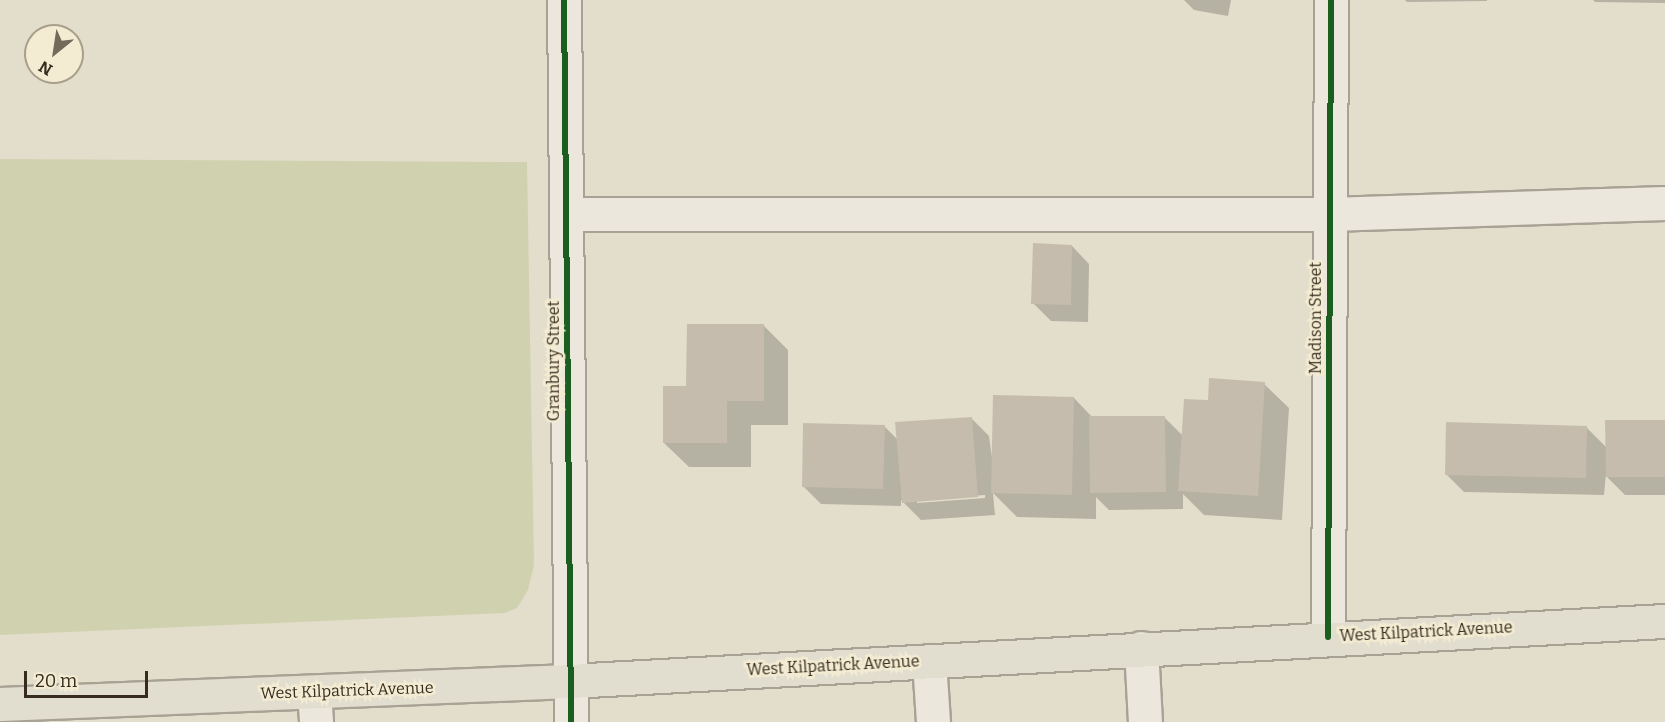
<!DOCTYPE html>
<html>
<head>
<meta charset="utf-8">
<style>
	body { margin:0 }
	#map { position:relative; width:1665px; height:722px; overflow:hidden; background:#e3decc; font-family:Bitter,serif }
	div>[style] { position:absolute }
	.green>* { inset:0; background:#d0d2af }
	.shadow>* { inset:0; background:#0003 }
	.building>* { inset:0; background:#c6bcad }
	.roads { filter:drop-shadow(2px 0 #a8a295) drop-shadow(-2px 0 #a8a295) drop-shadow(0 2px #a8a295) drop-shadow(0 -2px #a8a295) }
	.minor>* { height:33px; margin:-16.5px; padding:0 16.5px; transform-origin:16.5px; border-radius:16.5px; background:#ebe7dd }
	.major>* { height:33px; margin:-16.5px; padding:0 16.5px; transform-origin:16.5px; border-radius:16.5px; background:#e2decf }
	.cycleway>* { height:6px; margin:-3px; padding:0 3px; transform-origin:3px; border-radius:3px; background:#1b5e20 }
	span { translate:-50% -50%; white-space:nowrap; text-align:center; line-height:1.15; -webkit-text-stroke:5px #f4ecd2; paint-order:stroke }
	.street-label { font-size:16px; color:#362b1e }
	.north { position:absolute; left:24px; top:24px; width:60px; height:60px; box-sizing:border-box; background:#f4ecd2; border:2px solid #a89f8a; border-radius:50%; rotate:210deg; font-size:16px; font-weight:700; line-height:24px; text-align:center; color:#362b1e }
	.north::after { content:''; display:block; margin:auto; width:21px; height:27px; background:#736a5b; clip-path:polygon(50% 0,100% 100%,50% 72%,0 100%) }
	.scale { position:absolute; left:24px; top:671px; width:124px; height:27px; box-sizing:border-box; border:3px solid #362b1e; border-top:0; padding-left:8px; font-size:18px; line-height:21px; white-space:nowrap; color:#362b1e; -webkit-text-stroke:4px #f4ecd2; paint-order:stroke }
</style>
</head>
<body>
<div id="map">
	<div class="green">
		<div style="clip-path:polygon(0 159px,527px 162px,534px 565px,528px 590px,517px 608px,504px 613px,0 635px)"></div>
	</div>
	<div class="shadow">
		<div style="clip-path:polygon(1184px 0,1231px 0,1228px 16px,1194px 10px)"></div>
		<div style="clip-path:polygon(1405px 0,1487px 0,1487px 1px,1407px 2px)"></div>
		<div style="clip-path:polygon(1593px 0,1665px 0,1665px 3px,1595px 2px)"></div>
		<div style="clip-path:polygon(1072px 246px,1089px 264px,1088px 322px,1051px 321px,1033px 303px)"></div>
		<div style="clip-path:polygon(763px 325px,788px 350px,788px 425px,751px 425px,751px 467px,689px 467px,664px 443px,688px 387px)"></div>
		<div style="clip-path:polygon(evenodd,1264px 384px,1289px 408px,1282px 520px,1204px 515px,1183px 494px,1183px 509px,1109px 510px,1096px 497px,1096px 519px,1017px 517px,993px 493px,995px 515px,921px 520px,901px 500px,901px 506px,821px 504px,803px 486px,884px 426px,898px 440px,971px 418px,989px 436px,993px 465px,1074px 398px,1093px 418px,1164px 417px,1183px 436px,1209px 402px,1264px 384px,985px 495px,985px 498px,917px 503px,917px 500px,985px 495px)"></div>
		<div style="clip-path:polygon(1665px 422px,1665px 495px,1625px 495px,1607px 477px,1607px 463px,1604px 495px,1464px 492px,1446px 474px,1587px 428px,1607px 448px)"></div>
	</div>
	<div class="building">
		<div style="clip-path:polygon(1033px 243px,1072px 245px,1071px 305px,1031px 304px)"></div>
		<div style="clip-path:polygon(687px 324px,764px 324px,764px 401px,727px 401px,727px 443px,663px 443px,663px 386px,686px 386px)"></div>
		<div style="clip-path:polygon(1209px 378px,1265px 382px,1258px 496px,1178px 491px,1184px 399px,1208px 400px)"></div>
		<div style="clip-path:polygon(993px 395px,1074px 397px,1072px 495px,991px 493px)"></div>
		<div style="clip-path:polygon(1089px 416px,1165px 416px,1166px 492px,1090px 493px)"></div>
		<div style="clip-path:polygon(972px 417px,978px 497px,902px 503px,895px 422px)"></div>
		<div style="clip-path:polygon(1605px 420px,1665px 420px,1665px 477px,1606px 477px)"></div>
		<div style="clip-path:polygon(1446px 422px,1587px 426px,1586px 478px,1445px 475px)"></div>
		<div style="clip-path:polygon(803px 423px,885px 425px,883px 489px,802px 487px)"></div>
	</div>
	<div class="roads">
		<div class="minor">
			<div style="left:564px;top:0;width:722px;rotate:89.44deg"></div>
			<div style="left:567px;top:214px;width:763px"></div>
			<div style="left:1330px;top:214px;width:335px;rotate:-1.9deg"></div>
			<div style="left:1328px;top:637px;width:637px;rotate:-89.73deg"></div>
			<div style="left:1141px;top:648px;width:74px;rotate:86.9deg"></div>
			<div style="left:929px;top:661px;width:61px;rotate:86.2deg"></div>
			<div style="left:314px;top:692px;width:30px;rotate:86deg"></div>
		</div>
		<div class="major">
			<div style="left:0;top:704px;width:570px;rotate:-2.31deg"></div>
			<div style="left:570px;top:681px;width:1097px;rotate:-3.14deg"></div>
		</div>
	</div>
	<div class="cycleway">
		<div style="left:564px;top:0;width:722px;rotate:89.44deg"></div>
		<div style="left:1328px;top:637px;width:637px;rotate:-89.73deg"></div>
	</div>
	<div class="street-label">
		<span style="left:1316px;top:318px;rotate:-90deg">Madison Street</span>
		<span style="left:554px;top:361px;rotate:-90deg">Granbury Street</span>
		<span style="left:1426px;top:632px;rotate:-3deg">West Kilpatrick Avenue</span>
		<span style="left:833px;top:666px;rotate:-3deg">West Kilpatrick Avenue</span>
		<span style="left:347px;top:691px;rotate:-2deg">West Kilpatrick Avenue</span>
	</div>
	<div class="north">N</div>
	<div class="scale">20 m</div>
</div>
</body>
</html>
